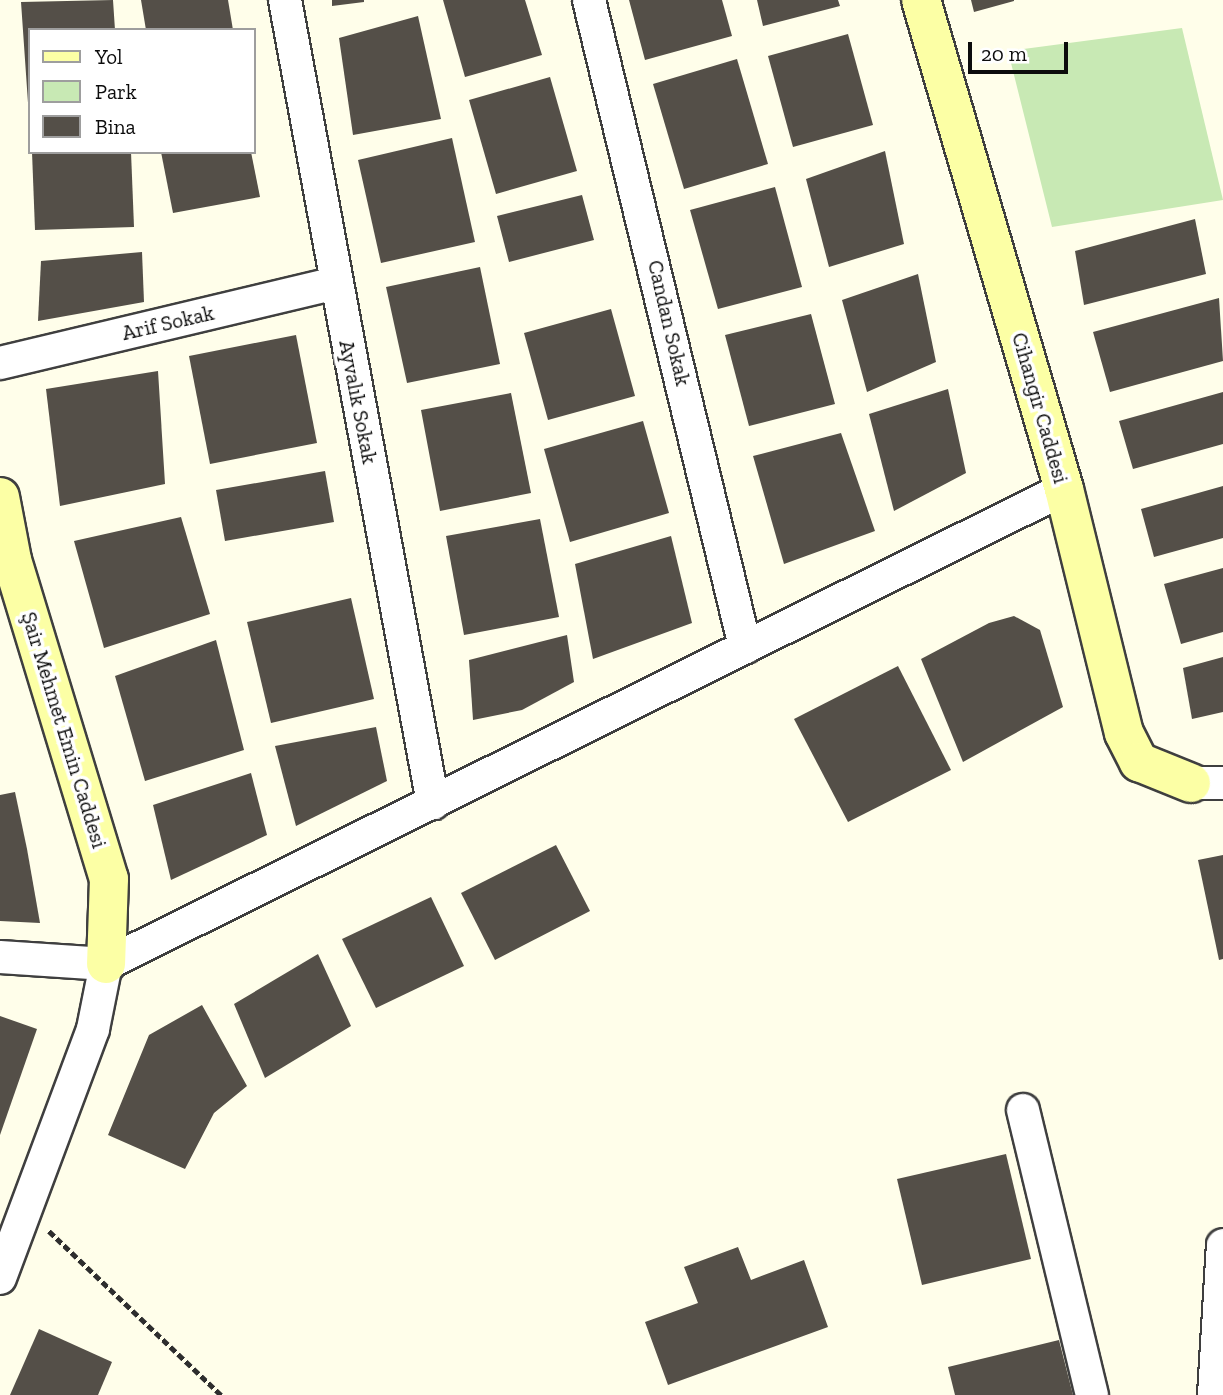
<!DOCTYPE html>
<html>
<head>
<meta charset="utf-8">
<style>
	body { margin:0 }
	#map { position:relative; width:1223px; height:1395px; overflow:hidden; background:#fffeea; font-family:"Zilla Slab",serif }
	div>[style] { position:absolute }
	.green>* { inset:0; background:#c8e9b4 }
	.building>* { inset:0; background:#544f48 }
	.path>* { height:4.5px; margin-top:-2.25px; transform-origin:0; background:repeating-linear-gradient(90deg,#2e2e2e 0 7px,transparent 0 10.5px) }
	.roads { filter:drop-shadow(2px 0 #3f3f3f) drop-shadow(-2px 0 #3f3f3f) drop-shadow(0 2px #3f3f3f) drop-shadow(0 -2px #3f3f3f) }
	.street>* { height:32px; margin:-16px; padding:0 16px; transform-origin:16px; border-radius:16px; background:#fff }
	.secondary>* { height:38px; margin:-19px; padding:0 19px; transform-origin:19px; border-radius:19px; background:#fcffa5 }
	span { translate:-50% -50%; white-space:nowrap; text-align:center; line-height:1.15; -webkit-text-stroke:7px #fff; paint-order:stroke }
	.street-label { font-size:21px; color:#0c0c0c }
	.legend { position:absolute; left:28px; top:28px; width:228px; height:126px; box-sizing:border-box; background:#fff; border:2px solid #9e9e9e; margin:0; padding:9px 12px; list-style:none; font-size:21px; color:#0c0c0c }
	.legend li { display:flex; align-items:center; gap:14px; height:35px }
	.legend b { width:35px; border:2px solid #9e9e9e }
	.scale { position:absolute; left:968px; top:42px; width:100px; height:32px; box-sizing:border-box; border:4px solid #0c0c0c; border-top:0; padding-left:9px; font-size:21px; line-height:24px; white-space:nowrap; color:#0c0c0c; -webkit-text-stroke:5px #fff; paint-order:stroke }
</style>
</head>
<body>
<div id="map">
	<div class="green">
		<div style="clip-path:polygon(1182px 28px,1223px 200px,1052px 227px,1008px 51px)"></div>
	</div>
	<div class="building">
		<div style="clip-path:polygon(113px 0,115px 30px,30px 30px,28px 103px,21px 2px)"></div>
		<div style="clip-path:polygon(141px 0,228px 0,233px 30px,146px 30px)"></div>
		<div style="clip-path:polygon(332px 0,364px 0,364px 2px,332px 6px)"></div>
		<div style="clip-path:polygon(443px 0,525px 0,542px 55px,465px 77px)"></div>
		<div style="clip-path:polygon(629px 0,722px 0,732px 36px,645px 60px)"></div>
		<div style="clip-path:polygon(757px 0,838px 0,840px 6px,763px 26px)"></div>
		<div style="clip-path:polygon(971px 0,1014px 0,1014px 1px,974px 12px)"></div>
		<div style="clip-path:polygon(418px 16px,441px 119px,353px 135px,339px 38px)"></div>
		<div style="clip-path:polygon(848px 34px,873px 125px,793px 147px,768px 56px)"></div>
		<div style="clip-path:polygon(737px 59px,768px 164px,684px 189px,653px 84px)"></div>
		<div style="clip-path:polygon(550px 77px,577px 171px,496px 194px,469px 100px)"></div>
		<div style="clip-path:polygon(452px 138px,475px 242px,381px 263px,358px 160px)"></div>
		<div style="clip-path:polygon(885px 151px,904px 244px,829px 267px,806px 179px)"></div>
		<div style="clip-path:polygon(32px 152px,131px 152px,134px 227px,35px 230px)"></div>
		<div style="clip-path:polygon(161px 152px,251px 152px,260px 197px,173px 213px)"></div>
		<div style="clip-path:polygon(775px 187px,802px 287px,718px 309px,690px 210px)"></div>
		<div style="clip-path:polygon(582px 195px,594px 240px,509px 262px,497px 216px)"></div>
		<div style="clip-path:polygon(1195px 219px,1206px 274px,1084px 305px,1075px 251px)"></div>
		<div style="clip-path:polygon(142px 252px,144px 302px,38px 321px,41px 261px)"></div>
		<div style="clip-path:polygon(480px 267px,500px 364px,407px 383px,386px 287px)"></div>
		<div style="clip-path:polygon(918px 274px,936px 362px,867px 392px,842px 300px)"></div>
		<div style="clip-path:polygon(1219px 298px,1223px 361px,1110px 392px,1093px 332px)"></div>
		<div style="clip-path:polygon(611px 309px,635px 396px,548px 420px,524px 333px)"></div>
		<div style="clip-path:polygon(811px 314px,835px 404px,749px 426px,725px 335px)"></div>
		<div style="clip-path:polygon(296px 335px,317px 443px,210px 464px,189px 356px)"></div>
		<div style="clip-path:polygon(158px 371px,165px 484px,60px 506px,46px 389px)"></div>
		<div style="clip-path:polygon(948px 389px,966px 473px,894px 511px,869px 414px)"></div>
		<div style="clip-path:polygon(1223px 392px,1223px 444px,1133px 469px,1119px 421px)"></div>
		<div style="clip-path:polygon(511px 393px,531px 493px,440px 511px,421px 410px)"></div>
		<div style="clip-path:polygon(643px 421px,669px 513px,570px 542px,544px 449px)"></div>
		<div style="clip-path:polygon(841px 433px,875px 531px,784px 564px,753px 456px)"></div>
		<div style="clip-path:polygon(325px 471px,334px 522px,225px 541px,216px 490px)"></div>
		<div style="clip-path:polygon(1223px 486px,1223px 538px,1154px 557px,1141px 509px)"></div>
		<div style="clip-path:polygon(181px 517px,210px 614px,104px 648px,74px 541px)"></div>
		<div style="clip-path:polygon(540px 519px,559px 617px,464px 635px,446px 536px)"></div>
		<div style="clip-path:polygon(671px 536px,692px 623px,593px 659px,575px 564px)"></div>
		<div style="clip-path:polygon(1223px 568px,1223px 632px,1181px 644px,1164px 584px)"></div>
		<div style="clip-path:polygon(351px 598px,374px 699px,271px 723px,247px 622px)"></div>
		<div style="clip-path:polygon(1014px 616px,1040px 630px,1063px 707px,963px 762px,921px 659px,989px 623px)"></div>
		<div style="clip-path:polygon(567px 635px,574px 682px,522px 710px,473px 720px,469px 660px)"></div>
		<div style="clip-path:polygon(216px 640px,244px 750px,145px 781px,115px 676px)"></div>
		<div style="clip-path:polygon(1223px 657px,1223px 712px,1192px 719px,1183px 668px)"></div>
		<div style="clip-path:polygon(898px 666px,951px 770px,848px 822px,794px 719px)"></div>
		<div style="clip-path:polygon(376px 727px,387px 781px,296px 826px,275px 746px)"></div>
		<div style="clip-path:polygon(251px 773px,267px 835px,171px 880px,153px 805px)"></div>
		<div style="clip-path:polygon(15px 792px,27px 849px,40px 923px,0 921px,0 795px)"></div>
		<div style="clip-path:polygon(556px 845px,590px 911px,495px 960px,461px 893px)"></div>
		<div style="clip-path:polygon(1223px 855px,1223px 959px,1219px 960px,1198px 860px)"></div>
		<div style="clip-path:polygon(431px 897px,464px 966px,376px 1008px,342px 939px)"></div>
		<div style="clip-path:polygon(318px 954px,351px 1026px,265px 1078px,234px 1004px)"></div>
		<div style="clip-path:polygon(202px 1005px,247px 1086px,214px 1113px,185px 1169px,108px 1135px,149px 1035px)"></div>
		<div style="clip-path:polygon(0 1016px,37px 1029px,0 1135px)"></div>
		<div style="clip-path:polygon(1006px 1154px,1031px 1259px,922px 1285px,897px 1179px)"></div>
		<div style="clip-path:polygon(738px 1247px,751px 1280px,804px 1260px,828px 1327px,668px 1385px,645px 1322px,698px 1303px,684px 1267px)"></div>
		<div style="clip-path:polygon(39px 1329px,112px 1362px,98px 1395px,10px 1395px)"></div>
		<div style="clip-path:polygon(1059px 1340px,1073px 1395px,955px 1395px,948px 1367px)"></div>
	</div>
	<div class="path">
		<div style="left:49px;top:1231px;width:238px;rotate:43.6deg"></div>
	</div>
	<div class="roads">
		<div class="street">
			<div style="left:285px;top:0;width:817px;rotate:79.56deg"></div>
			<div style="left:589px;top:0;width:666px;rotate:76.44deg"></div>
			<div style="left:0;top:363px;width:344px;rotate:-13.4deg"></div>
			<div style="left:1191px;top:783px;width:32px"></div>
			<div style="left:0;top:957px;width:106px;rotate:3.8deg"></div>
			<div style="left:106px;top:964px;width:1069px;rotate:-26.37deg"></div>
			<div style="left:1023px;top:1110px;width:293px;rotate:76.4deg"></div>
			<div style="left:0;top:1278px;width:266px;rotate:-69.5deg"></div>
			<div style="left:93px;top:1029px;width:66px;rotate:-78.7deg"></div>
			<div style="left:1214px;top:1395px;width:150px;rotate:-86.6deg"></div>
		</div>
		<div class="secondary">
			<div style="left:921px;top:0;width:509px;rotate:73.7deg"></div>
			<div style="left:1064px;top:489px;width:251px;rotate:76.2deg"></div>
			<div style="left:1124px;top:733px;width:33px;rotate:63deg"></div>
			<div style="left:1139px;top:762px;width:56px;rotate:22deg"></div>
			<div style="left:0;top:497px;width:64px;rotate:79.2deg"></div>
			<div style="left:12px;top:560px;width:333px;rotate:73.1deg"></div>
			<div style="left:109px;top:879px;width:85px;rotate:92deg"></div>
		</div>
	</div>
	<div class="street-label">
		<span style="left:168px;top:323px;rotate:-13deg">Arif Sokak</span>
		<span style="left:669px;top:323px;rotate:77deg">Candan Sokak</span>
		<span style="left:358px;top:402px;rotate:79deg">Ayvalık Sokak</span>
		<span style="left:1040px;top:408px;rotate:74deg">Cihangir Caddesi</span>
		<span style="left:64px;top:730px;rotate:73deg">Şair Mehmet Emin Caddesi</span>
	</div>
	<ul class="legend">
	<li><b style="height:9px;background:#fcffa5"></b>Yol</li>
	<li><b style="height:19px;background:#c8e9b4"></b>Park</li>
	<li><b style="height:19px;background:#544f48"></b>Bina</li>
	</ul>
	<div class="scale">20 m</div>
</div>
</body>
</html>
